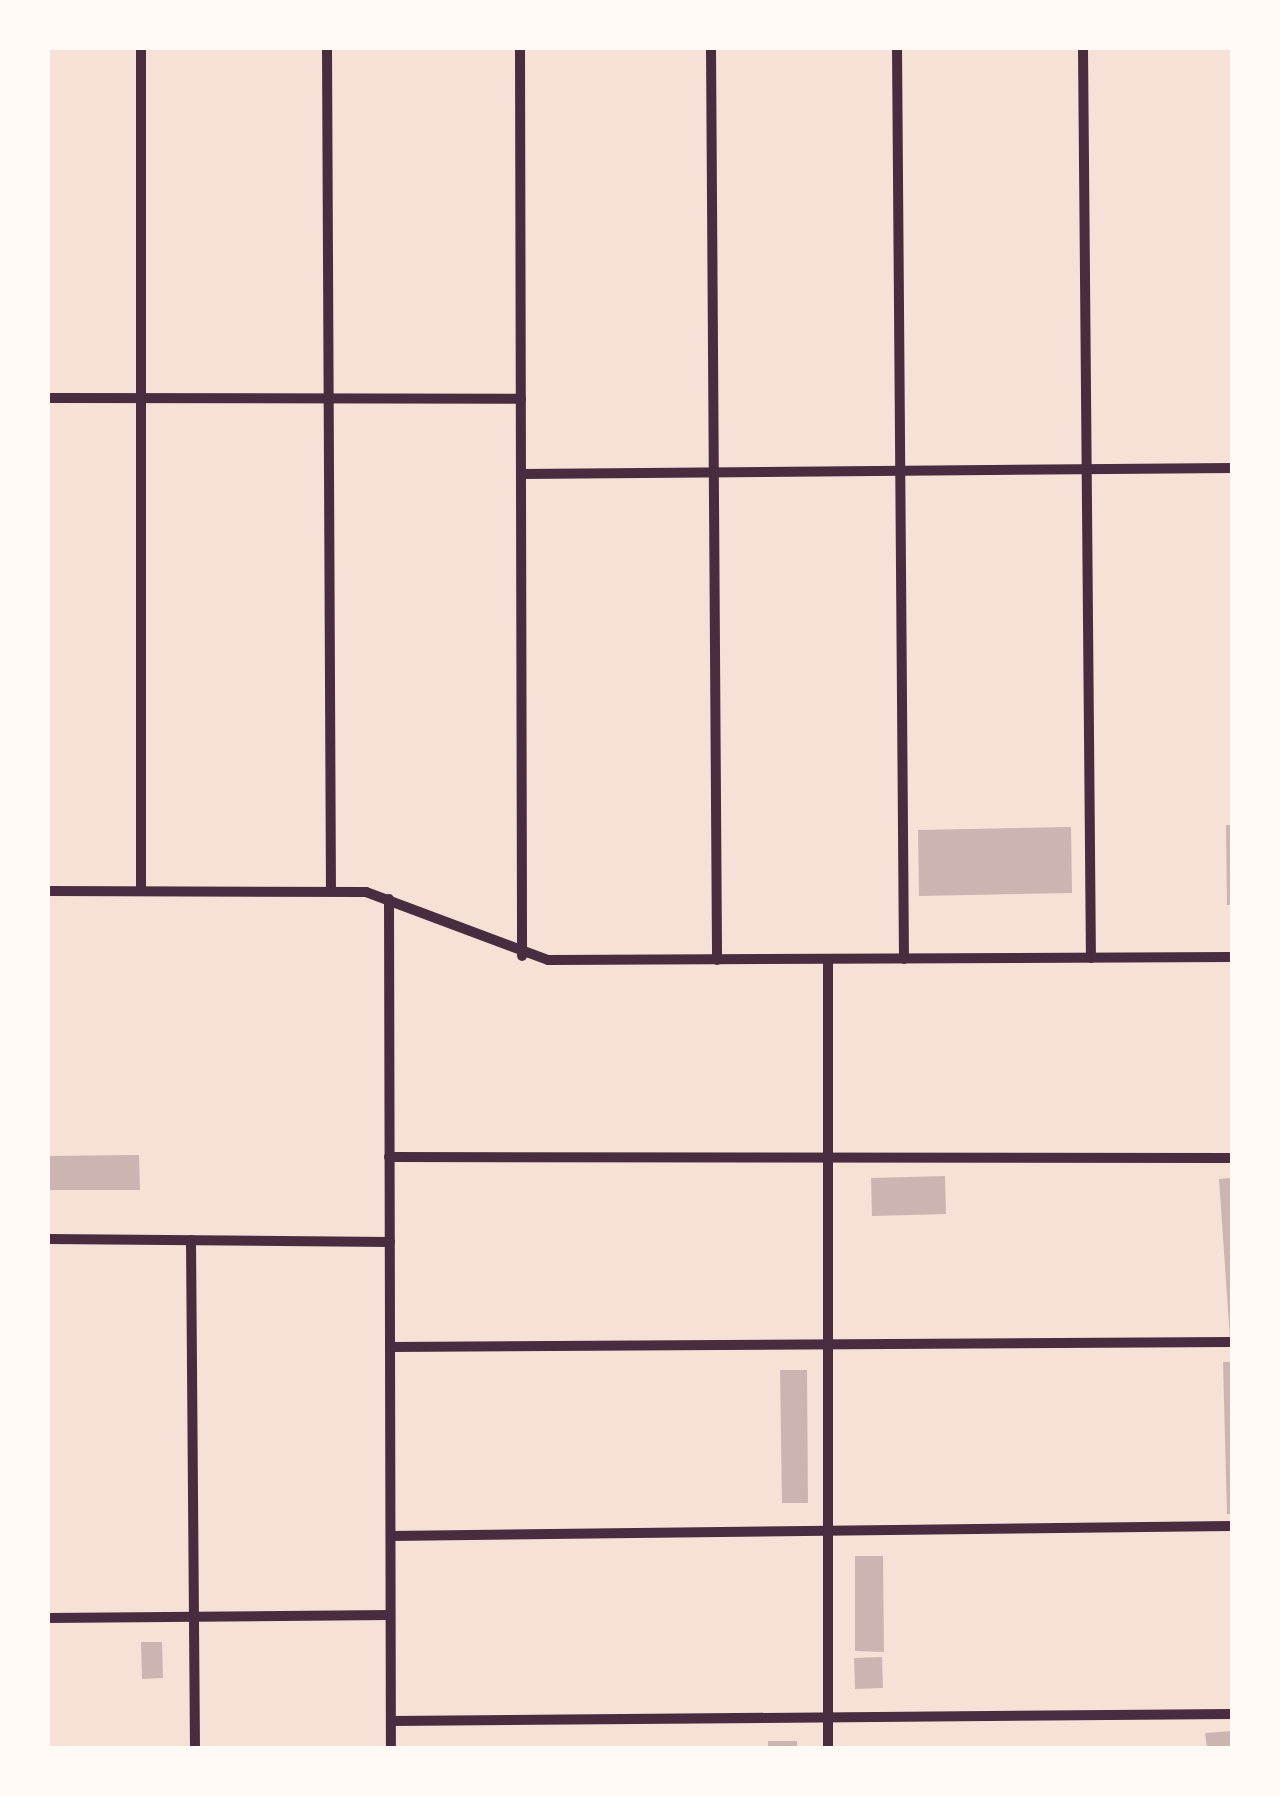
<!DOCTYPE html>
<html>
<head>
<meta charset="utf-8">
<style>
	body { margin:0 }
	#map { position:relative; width:1280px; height:1796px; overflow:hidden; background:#f7e1d7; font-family:"Fira Sans",sans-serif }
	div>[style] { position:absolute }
	.building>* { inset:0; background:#ccb4b1 }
	.minor>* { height:10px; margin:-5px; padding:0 5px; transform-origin:5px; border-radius:5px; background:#4a2c40 }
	span { translate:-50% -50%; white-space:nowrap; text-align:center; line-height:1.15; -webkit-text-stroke:8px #fffaf5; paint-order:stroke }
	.frame { position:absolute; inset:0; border:50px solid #fffaf5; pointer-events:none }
</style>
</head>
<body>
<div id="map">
	<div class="building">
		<div style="clip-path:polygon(1226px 825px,1232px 825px,1232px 905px,1227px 905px)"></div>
		<div style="clip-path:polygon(1071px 827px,1072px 893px,919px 896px,918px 830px)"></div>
		<div style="clip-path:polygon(139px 1155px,140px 1190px,48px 1190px,48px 1156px)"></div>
		<div style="clip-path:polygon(945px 1176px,946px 1214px,872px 1216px,871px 1178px)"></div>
		<div style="clip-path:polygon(1232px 1178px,1232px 1339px,1230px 1339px,1219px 1179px)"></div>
		<div style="clip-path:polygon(1223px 1362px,1232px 1362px,1232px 1514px,1227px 1514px)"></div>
		<div style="clip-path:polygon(780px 1370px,807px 1370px,808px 1503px,782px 1503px)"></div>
		<div style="clip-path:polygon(855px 1556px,883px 1556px,884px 1652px,855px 1651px)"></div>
		<div style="clip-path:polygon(141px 1642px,162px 1642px,163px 1678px,142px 1679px)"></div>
		<div style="clip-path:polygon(882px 1657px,883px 1688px,855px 1689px,854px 1658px)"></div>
		<div style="clip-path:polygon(1232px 1731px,1232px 1748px,1207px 1748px,1205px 1733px)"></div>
		<div style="clip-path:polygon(768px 1741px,797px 1741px,797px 1748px,768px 1748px)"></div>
	</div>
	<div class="minor">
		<div style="left:327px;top:48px;width:842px;rotate:89.73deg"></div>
		<div style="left:520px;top:48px;width:908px;rotate:89.87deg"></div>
		<div style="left:711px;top:48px;width:912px;rotate:89.62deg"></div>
		<div style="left:897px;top:48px;width:911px;rotate:89.56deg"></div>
		<div style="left:1083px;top:48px;width:910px;rotate:89.5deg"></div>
		<div style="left:48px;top:398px;width:473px;rotate:0.1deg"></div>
		<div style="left:521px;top:474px;width:711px;rotate:-0.48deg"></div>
		<div style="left:48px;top:891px;width:318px;rotate:0.2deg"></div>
		<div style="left:366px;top:892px;width:194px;rotate:20.5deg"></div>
		<div style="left:548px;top:960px;width:684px;rotate:-0.25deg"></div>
		<div style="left:141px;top:891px;width:843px;rotate:-90deg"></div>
		<div style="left:389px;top:899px;width:849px;rotate:89.87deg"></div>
		<div style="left:389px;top:1157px;width:843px;rotate:0.07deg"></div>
		<div style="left:48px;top:1239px;width:342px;rotate:0.5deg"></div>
		<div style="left:191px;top:1240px;width:508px;rotate:89.55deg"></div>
		<div style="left:390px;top:1347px;width:842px;rotate:-0.34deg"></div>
		<div style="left:391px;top:1536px;width:841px;rotate:-0.68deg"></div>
		<div style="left:48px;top:1618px;width:342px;rotate:-0.5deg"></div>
		<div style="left:391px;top:1721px;width:841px;rotate:-0.48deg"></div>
		<div style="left:828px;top:1748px;width:788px;rotate:-90deg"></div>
	</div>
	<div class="frame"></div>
</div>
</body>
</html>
